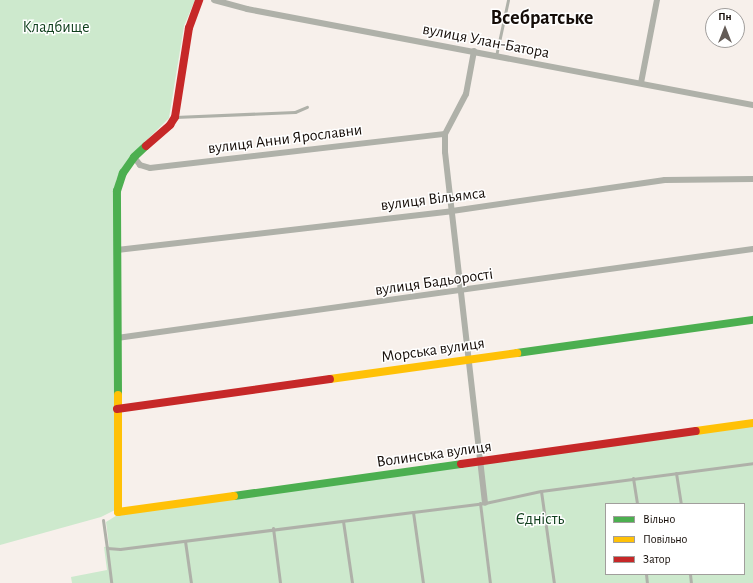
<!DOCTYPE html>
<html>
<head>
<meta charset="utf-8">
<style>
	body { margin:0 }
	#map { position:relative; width:753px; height:583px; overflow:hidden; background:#f7f0eb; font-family:"Alegreya Sans",sans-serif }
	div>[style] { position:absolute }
	.green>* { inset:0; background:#cde9cd }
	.lane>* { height:3px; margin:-1.5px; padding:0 1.5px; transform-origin:1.5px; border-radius:1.5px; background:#afb1a9 }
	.street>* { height:6px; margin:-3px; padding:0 3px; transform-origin:3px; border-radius:3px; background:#afb1a9 }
	.fast>* { height:8px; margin:-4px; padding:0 4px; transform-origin:4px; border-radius:4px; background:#4caf50 }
	.slow>* { height:8px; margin:-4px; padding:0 4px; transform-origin:4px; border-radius:4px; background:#ffc107 }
	.jam>* { height:8px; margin:-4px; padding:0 4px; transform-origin:4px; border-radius:4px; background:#c62828 }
	span { translate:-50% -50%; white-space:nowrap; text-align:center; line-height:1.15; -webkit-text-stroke:3px #fff; paint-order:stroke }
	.park-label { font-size:16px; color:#103f1d }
	.street-label { font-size:16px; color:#150d08 }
	.district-label { font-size:20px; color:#150d08; font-weight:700 }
	.legend { position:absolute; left:605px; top:503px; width:140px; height:72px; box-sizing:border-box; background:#fff; border:1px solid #a19e9c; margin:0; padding:5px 7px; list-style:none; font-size:12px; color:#150d08 }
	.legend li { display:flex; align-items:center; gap:8px; height:20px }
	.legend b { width:20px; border:1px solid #a19e9c }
	.north { position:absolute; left:705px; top:8px; width:40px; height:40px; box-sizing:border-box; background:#fff; border:1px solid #a19e9c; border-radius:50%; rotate:0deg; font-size:11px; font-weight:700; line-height:16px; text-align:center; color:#150d08 }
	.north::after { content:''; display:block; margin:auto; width:14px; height:18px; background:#645c57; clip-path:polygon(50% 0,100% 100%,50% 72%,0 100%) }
</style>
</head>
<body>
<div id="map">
	<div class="green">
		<div style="clip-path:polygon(0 0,195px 0,184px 26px,169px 118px,130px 157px,116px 180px,115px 510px,101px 517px,0 545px)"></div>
		<div style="clip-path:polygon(evenodd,753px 425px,753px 583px,72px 583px,71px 577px,107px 570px,104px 547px,109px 546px,106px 522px,119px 514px,753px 425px,606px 504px,744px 504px,744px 574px,606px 574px,606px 504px)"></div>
	</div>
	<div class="lane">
		<div style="left:496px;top:56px;width:57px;rotate:-77.9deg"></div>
		<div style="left:175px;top:117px;width:120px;rotate:-2.4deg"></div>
		<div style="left:295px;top:112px;width:13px;rotate:-23deg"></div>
		<div style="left:676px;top:473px;width:31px;rotate:81deg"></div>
		<div style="left:633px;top:478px;width:26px;rotate:81deg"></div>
		<div style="left:541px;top:491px;width:93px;rotate:82deg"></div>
		<div style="left:480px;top:503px;width:81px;rotate:82.9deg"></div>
		<div style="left:413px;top:512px;width:72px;rotate:82deg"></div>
		<div style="left:103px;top:520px;width:28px;rotate:82deg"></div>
		<div style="left:107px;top:548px;width:13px;rotate:4deg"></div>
		<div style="left:120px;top:549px;width:295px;rotate:-7.2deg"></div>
		<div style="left:413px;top:512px;width:73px;rotate:-7.1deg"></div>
		<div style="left:485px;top:503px;width:57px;rotate:-12.1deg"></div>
		<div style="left:541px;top:491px;width:214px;rotate:-7.5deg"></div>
		<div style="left:343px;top:521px;width:63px;rotate:81.7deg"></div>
		<div style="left:273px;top:528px;width:55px;rotate:82.7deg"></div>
		<div style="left:185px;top:541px;width:42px;rotate:81.9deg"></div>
		<div style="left:107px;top:548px;width:35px;rotate:83deg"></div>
		<div style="left:646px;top:574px;width:9px;rotate:84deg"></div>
		<div style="left:690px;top:574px;width:9px;rotate:84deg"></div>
	</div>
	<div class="street">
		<div style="left:214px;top:0;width:34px;rotate:15deg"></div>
		<div style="left:247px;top:9px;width:515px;rotate:10.74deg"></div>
		<div style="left:474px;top:51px;width:44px;rotate:100.5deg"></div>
		<div style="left:466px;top:94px;width:45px;rotate:117.7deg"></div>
		<div style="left:445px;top:134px;width:18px;rotate:90deg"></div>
		<div style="left:445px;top:152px;width:353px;rotate:83.5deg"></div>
		<div style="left:641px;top:83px;width:85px;rotate:-79.1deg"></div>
		<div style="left:134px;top:157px;width:10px;rotate:53deg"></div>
		<div style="left:140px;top:165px;width:10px;rotate:17deg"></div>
		<div style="left:150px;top:168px;width:297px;rotate:-6.6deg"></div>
		<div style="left:117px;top:250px;width:337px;rotate:-6.6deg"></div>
		<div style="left:452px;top:211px;width:215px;rotate:-8.3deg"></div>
		<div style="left:665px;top:180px;width:88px;rotate:-0.7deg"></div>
		<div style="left:117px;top:338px;width:642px;rotate:-7.97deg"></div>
	</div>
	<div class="fast">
		<div style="left:517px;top:353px;width:238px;rotate:-8deg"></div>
		<div style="left:118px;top:395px;width:204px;rotate:-90.3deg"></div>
		<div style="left:117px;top:191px;width:19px;rotate:-72deg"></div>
		<div style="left:123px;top:173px;width:19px;rotate:-55deg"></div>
		<div style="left:134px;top:157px;width:16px;rotate:-43deg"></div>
		<div style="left:234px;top:496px;width:229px;rotate:-8deg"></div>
	</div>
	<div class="slow">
		<div style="left:330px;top:379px;width:189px;rotate:-7.9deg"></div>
		<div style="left:118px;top:395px;width:117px;rotate:90deg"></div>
		<div style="left:118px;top:512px;width:117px;rotate:-7.9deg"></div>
		<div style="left:696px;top:431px;width:58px;rotate:-8deg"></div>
	</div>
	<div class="jam">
		<div style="left:146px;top:146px;width:32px;rotate:-41deg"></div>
		<div style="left:170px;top:125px;width:9px;rotate:-58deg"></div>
		<div style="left:175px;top:117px;width:90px;rotate:-81.1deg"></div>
		<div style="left:189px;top:28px;width:30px;rotate:-70deg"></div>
		<div style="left:117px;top:409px;width:215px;rotate:-8deg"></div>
		<div style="left:461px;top:464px;width:237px;rotate:-8deg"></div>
	</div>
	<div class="park-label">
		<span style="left:56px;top:27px">Кладбище</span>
		<span style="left:540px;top:519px">Єдність</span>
	</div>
	<div class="street-label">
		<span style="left:486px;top:41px;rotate:11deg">вулиця Улан-Батора</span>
		<span style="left:285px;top:139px;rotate:-7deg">вулиця Анни Ярославни</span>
		<span style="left:433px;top:199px;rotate:-7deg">вулиця Вільямса</span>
		<span style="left:434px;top:282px;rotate:-8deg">вулиця Бадьорості</span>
		<span style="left:433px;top:350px;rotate:-8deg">Морська вулиця</span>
		<span style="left:434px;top:454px;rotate:-8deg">Волинська вулиця</span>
	</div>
	<div class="district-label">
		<span style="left:542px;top:18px">Всебратське</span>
	</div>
	<ul class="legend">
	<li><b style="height:5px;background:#4caf50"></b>Вільно</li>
	<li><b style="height:5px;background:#ffc107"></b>Повільно</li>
	<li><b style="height:5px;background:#c62828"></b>Затор</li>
	</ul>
	<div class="north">Пн</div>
</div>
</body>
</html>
